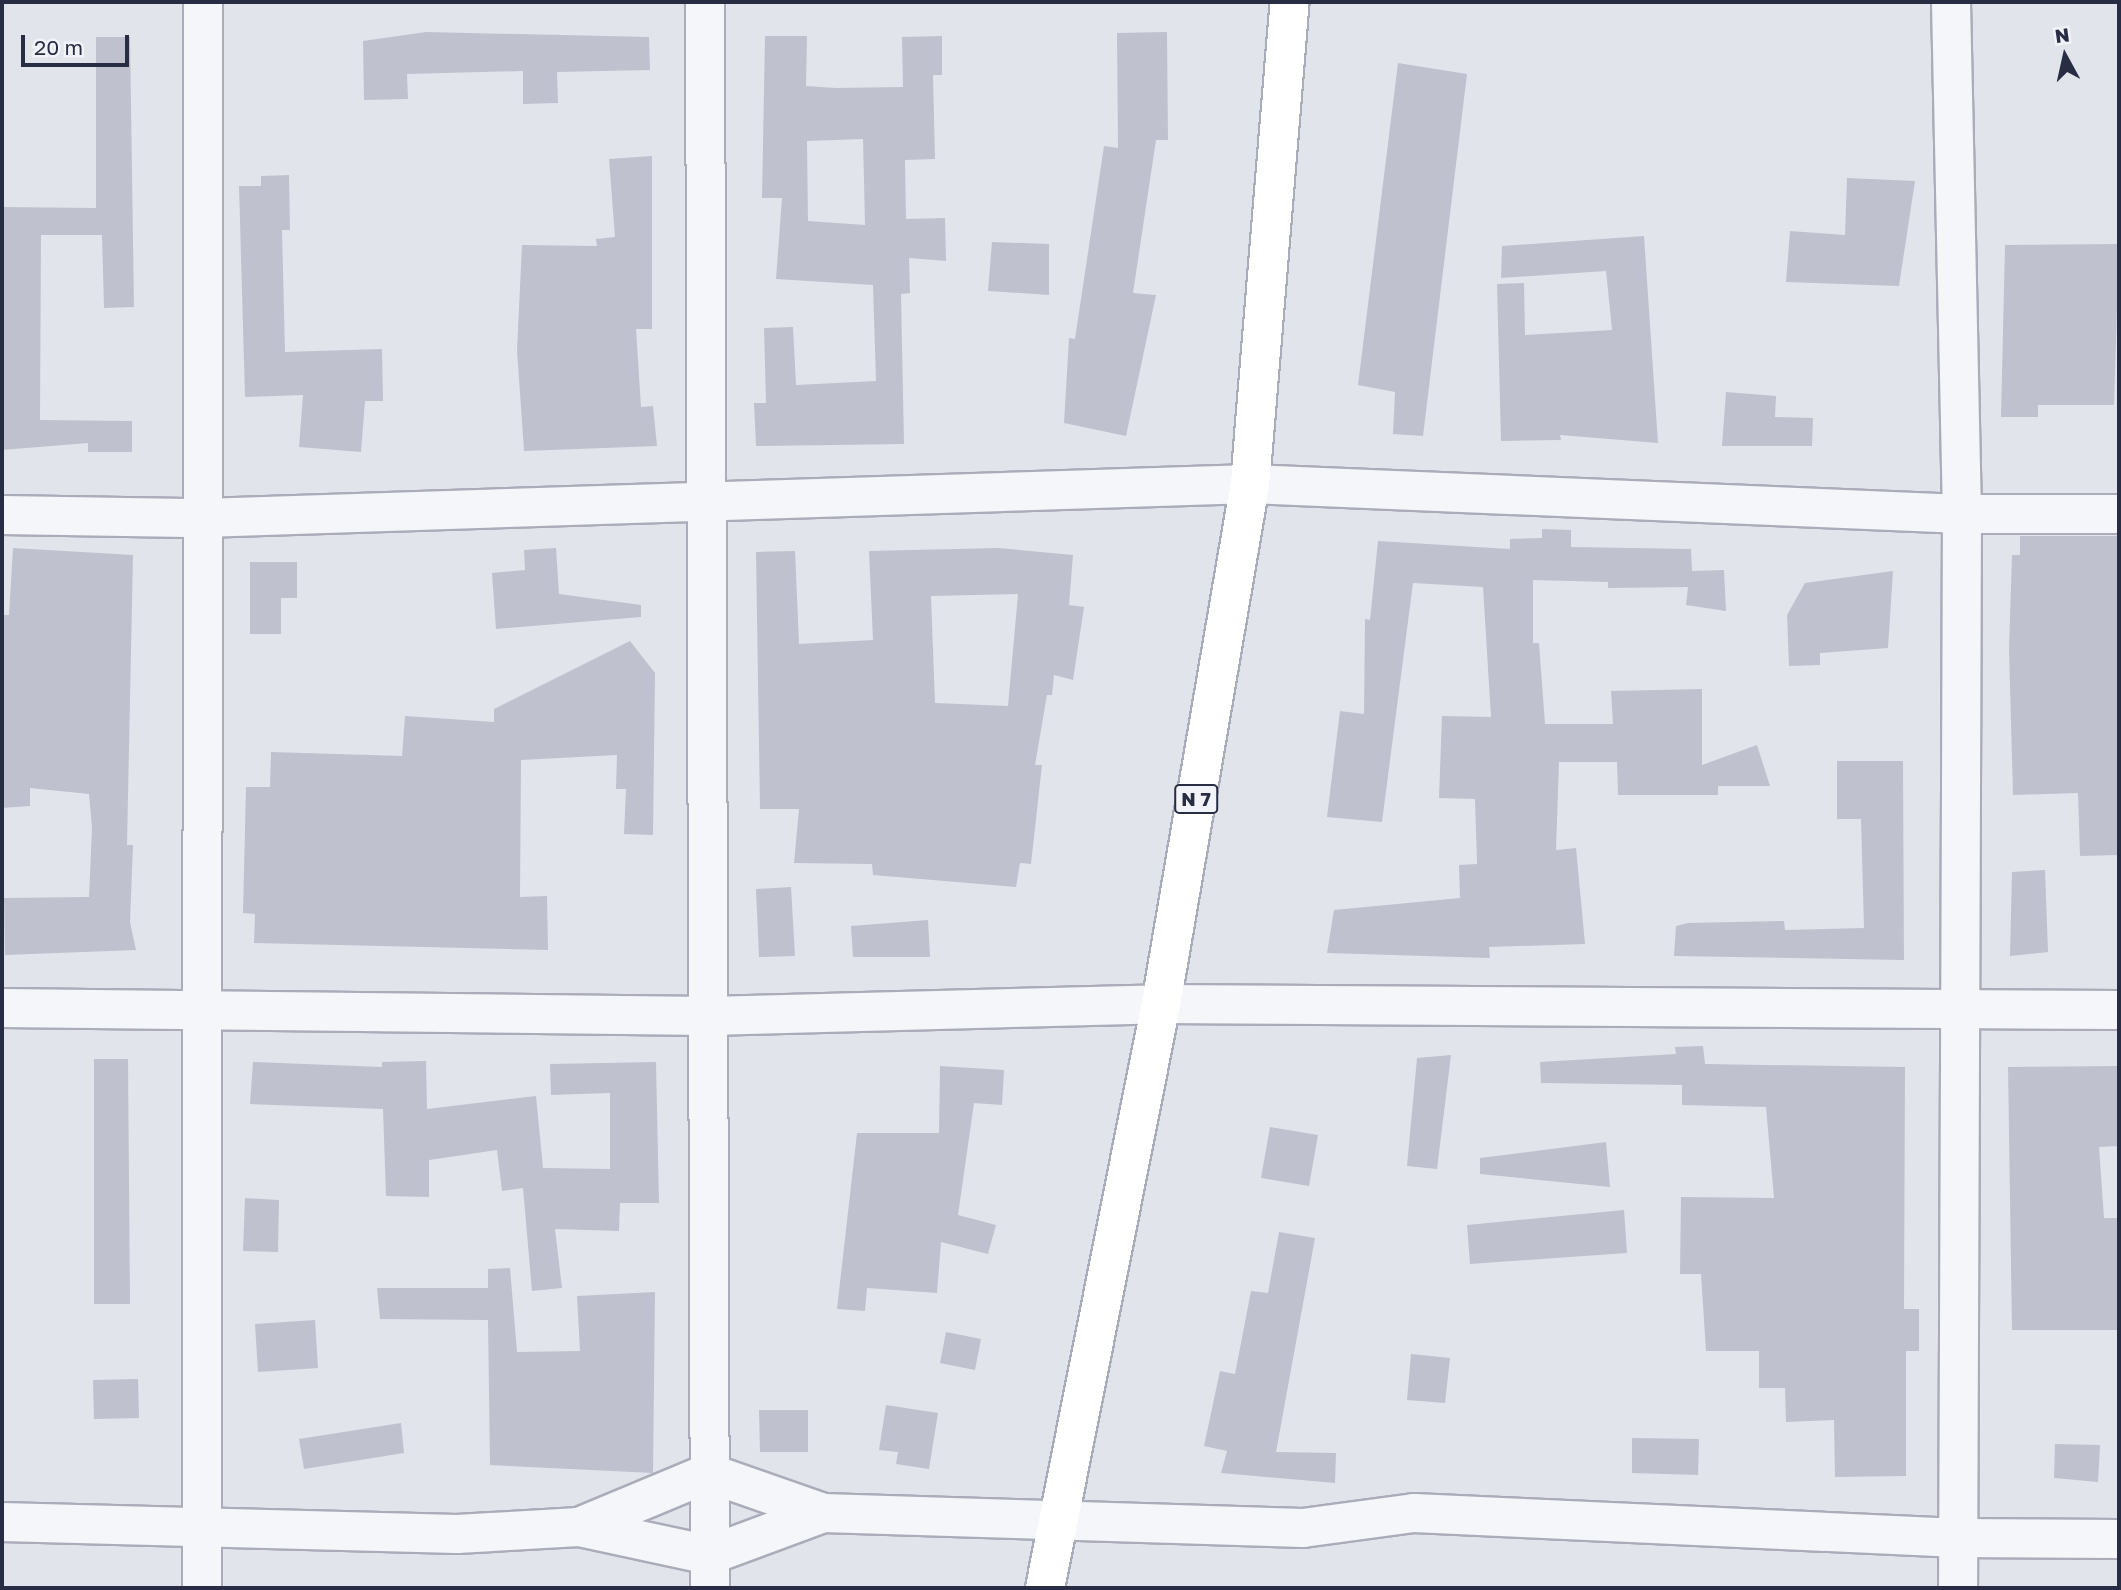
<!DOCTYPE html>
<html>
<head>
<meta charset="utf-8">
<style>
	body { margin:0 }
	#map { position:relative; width:2121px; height:1590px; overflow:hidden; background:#e2e4eb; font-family:"Golos Text",sans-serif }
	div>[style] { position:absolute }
	.building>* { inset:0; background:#bfc1ce }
	.roads { filter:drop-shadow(2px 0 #aaadb9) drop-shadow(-2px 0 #aaadb9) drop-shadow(0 2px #aaadb9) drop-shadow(0 -2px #aaadb9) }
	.minor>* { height:38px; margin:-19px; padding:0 19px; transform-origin:19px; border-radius:19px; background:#f5f6f9 }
	.trunk>* { height:38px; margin:-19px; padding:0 19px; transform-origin:19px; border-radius:19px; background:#fff }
	span { translate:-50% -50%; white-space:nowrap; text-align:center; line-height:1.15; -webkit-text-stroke:5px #f2f3f8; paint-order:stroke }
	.shield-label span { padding:2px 5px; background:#f2f3f8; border:2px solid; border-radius:5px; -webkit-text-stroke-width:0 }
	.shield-label { font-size:19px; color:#292d44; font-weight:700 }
	.frame { position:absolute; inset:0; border:4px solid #292d44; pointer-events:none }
	.north { position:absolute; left:2030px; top:21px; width:70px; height:70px; -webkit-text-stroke:5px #f2f3f8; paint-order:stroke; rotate:352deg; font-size:19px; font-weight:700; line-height:28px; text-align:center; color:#292d44 }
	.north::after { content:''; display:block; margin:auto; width:24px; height:32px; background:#292d44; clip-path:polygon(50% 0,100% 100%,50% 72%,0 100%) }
	.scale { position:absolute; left:21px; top:35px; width:108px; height:32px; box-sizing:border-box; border:4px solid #292d44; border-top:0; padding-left:9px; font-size:21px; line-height:24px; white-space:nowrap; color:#292d44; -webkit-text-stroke:5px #f2f3f8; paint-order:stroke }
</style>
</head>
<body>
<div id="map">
	<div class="building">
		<div style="clip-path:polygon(426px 32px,649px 37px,650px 70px,557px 72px,558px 103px,523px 104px,523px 71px,407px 74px,408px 99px,364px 100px,363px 41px)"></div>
		<div style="clip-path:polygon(1167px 32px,1168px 140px,1156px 140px,1133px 293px,1156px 295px,1126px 436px,1064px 423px,1069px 338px,1075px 339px,1104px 146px,1118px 148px,1117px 33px)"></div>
		<div style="clip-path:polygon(evenodd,765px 36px,807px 36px,806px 86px,836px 88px,903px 87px,902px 37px,942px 36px,942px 75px,933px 75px,935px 159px,905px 160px,906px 219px,945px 218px,946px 261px,909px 258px,910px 293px,901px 294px,904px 444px,756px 446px,754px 403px,766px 403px,764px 328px,793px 327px,796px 385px,876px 381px,873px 285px,776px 279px,782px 198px,762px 198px,765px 36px,863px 139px,865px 225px,808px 221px,807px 141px,863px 139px)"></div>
		<div style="clip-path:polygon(96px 37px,130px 37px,134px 307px,104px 308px,102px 235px,41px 235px,40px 420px,132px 421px,132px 452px,88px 452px,88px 443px,2px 450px,2px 207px,96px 208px)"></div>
		<div style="clip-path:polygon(1398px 63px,1467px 74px,1423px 436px,1393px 434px,1395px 392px,1358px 385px)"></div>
		<div style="clip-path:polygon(652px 156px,652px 329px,636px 329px,641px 407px,653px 406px,657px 446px,524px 451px,517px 350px,522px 245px,597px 246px,596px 239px,615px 237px,609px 159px)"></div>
		<div style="clip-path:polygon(289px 175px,290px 230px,282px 230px,285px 352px,382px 349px,383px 401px,365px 401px,361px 452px,299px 447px,303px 395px,245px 397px,239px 186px,261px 186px,261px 176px)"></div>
		<div style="clip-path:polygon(1847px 178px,1915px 181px,1899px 286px,1786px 282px,1790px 231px,1845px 235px)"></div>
		<div style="clip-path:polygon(1644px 236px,1658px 443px,1560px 435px,1561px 440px,1501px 441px,1497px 284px,1524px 283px,1525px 335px,1612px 330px,1606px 271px,1501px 278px,1502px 246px)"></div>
		<div style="clip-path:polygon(992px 242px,1049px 244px,1049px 295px,988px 291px)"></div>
		<div style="clip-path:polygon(2119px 244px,2114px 405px,2038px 405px,2038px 417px,2001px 417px,2005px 245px)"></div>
		<div style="clip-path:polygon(1726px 392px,1776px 396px,1775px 417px,1813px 418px,1812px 446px,1722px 446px)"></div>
		<div style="clip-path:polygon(1542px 529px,1571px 530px,1571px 547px,1691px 549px,1692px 571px,1724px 570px,1726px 611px,1686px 605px,1688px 587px,1608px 588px,1608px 582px,1533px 580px,1533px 643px,1539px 643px,1545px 724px,1613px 724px,1611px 691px,1702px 689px,1702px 765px,1757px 745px,1770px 786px,1718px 786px,1718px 795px,1618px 795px,1617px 762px,1559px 762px,1556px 850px,1576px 848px,1585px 944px,1489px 947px,1490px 958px,1327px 953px,1334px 910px,1460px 898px,1459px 865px,1477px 864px,1475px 799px,1439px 798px,1442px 716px,1491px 717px,1483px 587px,1413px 583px,1382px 822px,1327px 817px,1340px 711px,1364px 714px,1365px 619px,1370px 620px,1378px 541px,1510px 549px,1510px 539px,1542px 538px)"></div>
		<div style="clip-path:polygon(2020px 536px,2119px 536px,2119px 855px,2080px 856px,2078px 793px,2013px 795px,2009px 649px,2012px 555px,2020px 555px)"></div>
		<div style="clip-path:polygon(13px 548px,133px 555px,127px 845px,133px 845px,130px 922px,136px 950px,5px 955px,4px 898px,89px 897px,92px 828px,89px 794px,30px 788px,30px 806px,2px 808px,2px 615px,9px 615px)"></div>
		<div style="clip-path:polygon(556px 548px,559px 594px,641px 605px,641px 617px,496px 629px,492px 573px,525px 570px,524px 550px)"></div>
		<div style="clip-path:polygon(evenodd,998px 548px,1073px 555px,1069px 605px,1084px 607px,1073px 680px,1054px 675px,1052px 695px,1047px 695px,1035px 765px,1042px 765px,1031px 864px,1020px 863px,1016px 887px,873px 875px,872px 864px,794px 863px,799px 809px,760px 809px,756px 552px,795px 551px,799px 644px,873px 640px,869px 551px,998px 548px,1018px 594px,1008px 706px,935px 703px,931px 596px,1018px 594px)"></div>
		<div style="clip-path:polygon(250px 562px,297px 562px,297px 598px,281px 598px,281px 634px,250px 634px)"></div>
		<div style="clip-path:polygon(1893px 571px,1888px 648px,1820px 653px,1820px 665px,1789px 666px,1787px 615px,1805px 583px)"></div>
		<div style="clip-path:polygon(630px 641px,655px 673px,653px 835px,624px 834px,626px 789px,616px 789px,617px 755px,521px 760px,520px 897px,547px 896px,548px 950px,254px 943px,255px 914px,243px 913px,246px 787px,270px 787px,271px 752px,402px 756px,405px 716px,494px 722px,494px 709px)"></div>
		<div style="clip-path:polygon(1837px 761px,1903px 761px,1904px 960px,1674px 956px,1676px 926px,1688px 923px,1784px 921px,1785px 930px,1864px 928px,1861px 819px,1837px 819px)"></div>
		<div style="clip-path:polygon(2045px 870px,2048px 952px,2010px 956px,2012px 872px)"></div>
		<div style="clip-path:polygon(791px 887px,795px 956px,759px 957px,756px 889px)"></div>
		<div style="clip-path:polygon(928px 920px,930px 957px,853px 957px,851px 926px)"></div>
		<div style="clip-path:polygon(1703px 1046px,1705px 1064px,1905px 1067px,1904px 1309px,1919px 1309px,1919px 1351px,1906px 1351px,1906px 1476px,1835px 1477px,1834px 1420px,1786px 1422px,1785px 1388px,1759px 1388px,1759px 1351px,1706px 1351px,1701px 1274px,1680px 1274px,1681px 1197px,1774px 1198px,1766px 1107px,1682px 1105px,1682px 1085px,1541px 1083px,1540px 1062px,1676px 1054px,1675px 1047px)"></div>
		<div style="clip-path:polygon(1451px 1055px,1437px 1169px,1407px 1166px,1417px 1058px)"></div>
		<div style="clip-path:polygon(94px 1059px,128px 1059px,130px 1304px,94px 1304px)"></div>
		<div style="clip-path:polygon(426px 1061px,427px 1109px,536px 1096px,543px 1168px,610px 1169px,610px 1093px,551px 1095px,550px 1064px,656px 1062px,659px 1203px,620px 1203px,619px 1231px,555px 1229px,562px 1288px,532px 1291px,523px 1188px,502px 1191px,497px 1150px,429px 1160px,429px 1197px,386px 1196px,383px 1109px,250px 1104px,253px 1062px,382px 1067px,382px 1062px)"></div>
		<div style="clip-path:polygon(940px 1066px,1004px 1070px,1002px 1105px,974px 1103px,958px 1215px,996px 1225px,988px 1254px,941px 1242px,937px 1293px,867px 1288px,865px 1311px,837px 1309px,857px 1133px,939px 1133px)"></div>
		<div style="clip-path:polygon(2119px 1066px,2119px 1146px,2099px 1147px,2104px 1218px,2119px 1218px,2119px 1330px,2012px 1330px,2008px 1067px)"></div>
		<div style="clip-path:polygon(1270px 1127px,1318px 1135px,1309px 1186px,1261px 1178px)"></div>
		<div style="clip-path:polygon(1606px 1142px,1610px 1187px,1480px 1174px,1480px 1158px)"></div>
		<div style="clip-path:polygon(245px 1198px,279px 1200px,278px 1252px,243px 1251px)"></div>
		<div style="clip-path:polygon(1624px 1210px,1627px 1253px,1470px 1264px,1467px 1225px)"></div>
		<div style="clip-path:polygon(1279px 1232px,1315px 1238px,1276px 1452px,1336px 1453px,1335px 1483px,1221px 1473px,1227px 1451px,1204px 1446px,1220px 1371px,1235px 1374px,1251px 1291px,1268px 1293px)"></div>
		<div style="clip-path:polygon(510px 1268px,517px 1352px,580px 1351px,577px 1296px,655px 1292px,653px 1473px,490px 1465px,488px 1320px,380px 1319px,377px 1288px,488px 1288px,488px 1269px)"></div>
		<div style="clip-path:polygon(315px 1320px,318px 1368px,258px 1372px,255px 1324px)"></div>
		<div style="clip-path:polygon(946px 1332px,981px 1339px,975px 1370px,940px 1363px)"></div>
		<div style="clip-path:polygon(1411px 1354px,1450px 1358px,1445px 1403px,1407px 1400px)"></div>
		<div style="clip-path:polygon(138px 1379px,139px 1418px,94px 1419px,93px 1380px)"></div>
		<div style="clip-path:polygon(886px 1405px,938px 1413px,929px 1469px,896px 1464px,898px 1452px,879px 1450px)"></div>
		<div style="clip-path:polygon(759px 1410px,808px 1410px,808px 1452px,760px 1452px)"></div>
		<div style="clip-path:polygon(401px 1423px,404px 1453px,304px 1469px,299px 1439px)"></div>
		<div style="clip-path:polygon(1632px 1438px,1699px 1439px,1698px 1475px,1632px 1473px)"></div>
		<div style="clip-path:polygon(2055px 1444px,2100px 1445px,2098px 1482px,2054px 1478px)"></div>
	</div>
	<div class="roads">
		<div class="minor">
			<div style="left:705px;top:2px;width:1586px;rotate:89.82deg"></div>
			<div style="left:1951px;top:2px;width:512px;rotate:88.77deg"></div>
			<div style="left:1962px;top:514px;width:1074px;rotate:90.21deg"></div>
			<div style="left:2px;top:515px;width:201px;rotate:0.9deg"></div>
			<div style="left:203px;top:518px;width:1048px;rotate:-1.86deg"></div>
			<div style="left:1250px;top:484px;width:713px;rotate:2.41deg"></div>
			<div style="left:1962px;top:514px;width:157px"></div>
			<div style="left:2px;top:1008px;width:707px;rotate:0.65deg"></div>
			<div style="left:709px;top:1016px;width:452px;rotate:-1.5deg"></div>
			<div style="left:1161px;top:1004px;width:958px;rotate:0.36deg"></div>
			<div style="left:2px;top:1522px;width:455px;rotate:1.5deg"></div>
			<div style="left:457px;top:1534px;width:122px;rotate:-3.3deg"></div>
			<div style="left:579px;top:1527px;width:134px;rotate:12.1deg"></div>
			<div style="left:710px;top:1555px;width:121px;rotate:-20.4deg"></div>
			<div style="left:823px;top:1513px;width:480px;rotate:1.8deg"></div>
			<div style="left:1303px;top:1528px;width:112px;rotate:-7.7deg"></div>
			<div style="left:1414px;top:1513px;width:545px;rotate:2.63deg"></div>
			<div style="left:1958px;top:1538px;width:161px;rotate:0.4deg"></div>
			<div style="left:579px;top:1527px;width:141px;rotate:-22.6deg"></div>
			<div style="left:709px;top:1473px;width:121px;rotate:19.3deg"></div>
			<div style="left:202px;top:1588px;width:1586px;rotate:-89.96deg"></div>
		</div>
		<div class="trunk">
			<div style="left:1045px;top:1588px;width:595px;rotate:-78.77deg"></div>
			<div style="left:1161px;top:1004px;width:528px;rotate:-80.29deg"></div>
			<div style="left:1250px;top:484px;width:484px;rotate:-85.3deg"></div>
		</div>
	</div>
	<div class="shield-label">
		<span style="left:1196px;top:799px">N 7</span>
	</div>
	<div class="frame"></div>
	<div class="north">N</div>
	<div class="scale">20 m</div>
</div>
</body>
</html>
